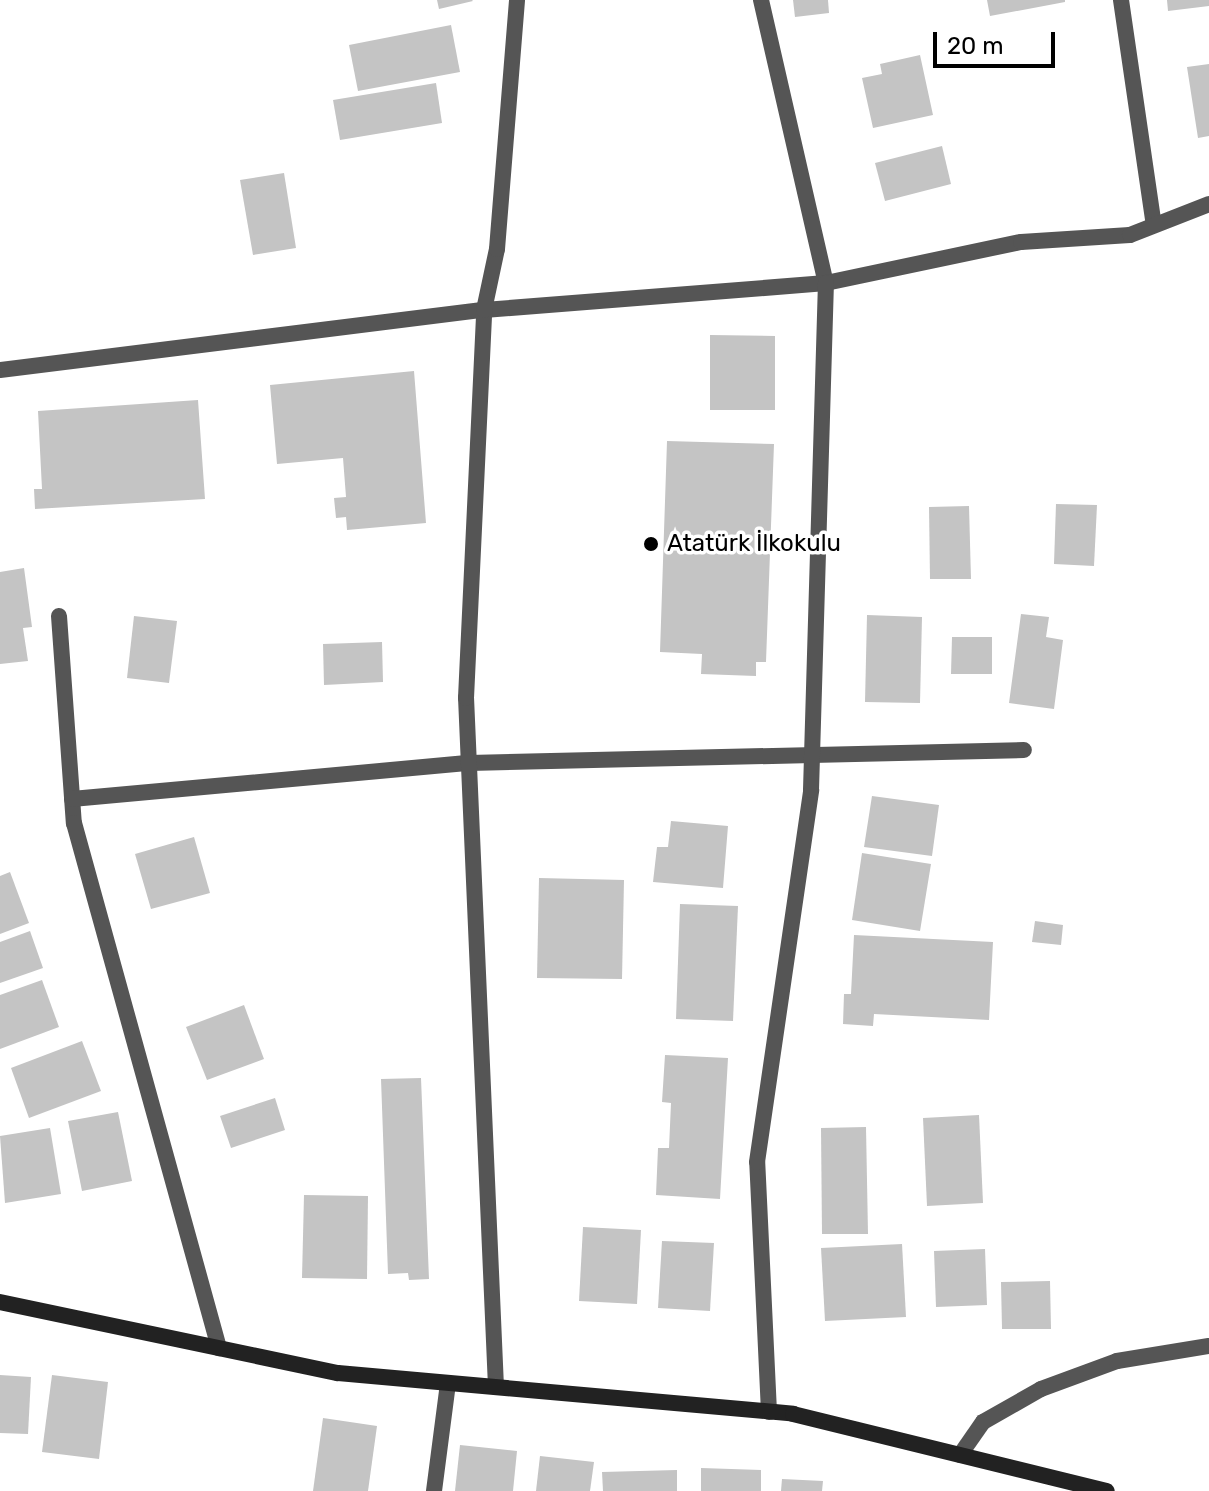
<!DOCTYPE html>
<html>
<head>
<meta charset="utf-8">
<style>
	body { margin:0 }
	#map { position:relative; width:1209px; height:1491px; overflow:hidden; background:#fff; font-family:Rubik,sans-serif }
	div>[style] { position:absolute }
	.building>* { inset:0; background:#c4c4c4 }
	.lane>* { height:16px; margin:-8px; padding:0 8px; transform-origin:8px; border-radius:8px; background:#555 }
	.street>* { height:16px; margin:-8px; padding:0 8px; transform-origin:8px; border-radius:8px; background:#555 }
	.secondary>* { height:16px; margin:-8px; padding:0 8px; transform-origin:8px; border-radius:8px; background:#222 }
	.dots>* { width:22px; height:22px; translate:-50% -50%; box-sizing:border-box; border:4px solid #fff; border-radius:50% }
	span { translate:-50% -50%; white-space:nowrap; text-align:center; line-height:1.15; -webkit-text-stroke:7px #fff; paint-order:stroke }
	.poi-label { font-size:24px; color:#000 }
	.left { translate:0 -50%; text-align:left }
	.scale { position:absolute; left:933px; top:32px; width:122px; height:36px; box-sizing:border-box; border:4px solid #000; border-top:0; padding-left:10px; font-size:24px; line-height:28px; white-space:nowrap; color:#000; -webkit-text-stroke:6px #fff; paint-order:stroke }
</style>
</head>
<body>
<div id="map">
	<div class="building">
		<div style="clip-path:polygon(437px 0,472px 0,473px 1px,439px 9px)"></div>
		<div style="clip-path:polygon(793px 0,828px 0,829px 13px,795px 17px)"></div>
		<div style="clip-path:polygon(987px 0,1065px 0,1065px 2px,990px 16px)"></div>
		<div style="clip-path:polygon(1167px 0,1209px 0,1209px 6px,1168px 11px)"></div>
		<div style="clip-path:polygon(451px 25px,460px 72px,358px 91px,349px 45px)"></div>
		<div style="clip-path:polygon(920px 55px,933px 115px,873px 128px,862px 78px,882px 74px,880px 64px)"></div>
		<div style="clip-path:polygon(1209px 64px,1209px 136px,1198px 138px,1187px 67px)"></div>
		<div style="clip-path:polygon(436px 83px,442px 123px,340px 140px,333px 100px)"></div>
		<div style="clip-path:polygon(942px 146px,951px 184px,885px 201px,875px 163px)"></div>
		<div style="clip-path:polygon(284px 173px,296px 248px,253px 255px,240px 180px)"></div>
		<div style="clip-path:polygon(710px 335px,775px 336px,775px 410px,710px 410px)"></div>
		<div style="clip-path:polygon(414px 371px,426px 523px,347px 530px,346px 517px,336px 518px,334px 498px,346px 497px,343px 458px,277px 464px,270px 385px)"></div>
		<div style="clip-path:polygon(198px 400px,205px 499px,35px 509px,34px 489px,42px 489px,38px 411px)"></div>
		<div style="clip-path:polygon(667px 441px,774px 444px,766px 662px,756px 662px,756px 676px,701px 674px,702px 654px,660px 652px)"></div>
		<div style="clip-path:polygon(1056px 504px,1097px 505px,1094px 566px,1054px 564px)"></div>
		<div style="clip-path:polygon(969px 506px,971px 579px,930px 579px,929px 507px)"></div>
		<div style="clip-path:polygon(24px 568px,32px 627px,23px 628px,28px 661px,0 664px,0 572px)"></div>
		<div style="clip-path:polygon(1021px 614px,1049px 617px,1046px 637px,1063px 640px,1054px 709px,1009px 703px)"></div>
		<div style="clip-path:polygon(867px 615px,922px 617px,920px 703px,865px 702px)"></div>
		<div style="clip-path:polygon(134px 616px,177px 621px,169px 683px,127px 678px)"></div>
		<div style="clip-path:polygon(952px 637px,992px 637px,992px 674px,951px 674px)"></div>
		<div style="clip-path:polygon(382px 642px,383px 682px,324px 685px,323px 644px)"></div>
		<div style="clip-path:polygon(872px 796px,939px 805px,932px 856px,864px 847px)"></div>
		<div style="clip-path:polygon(671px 821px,728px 826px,723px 888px,653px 882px,657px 847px,668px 847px)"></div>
		<div style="clip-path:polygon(194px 837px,210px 893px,151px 909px,135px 854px)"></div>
		<div style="clip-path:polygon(862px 853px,931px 864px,920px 931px,852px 920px)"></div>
		<div style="clip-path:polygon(10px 872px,29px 923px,0 934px,0 876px)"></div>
		<div style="clip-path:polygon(539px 878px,624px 880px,622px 979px,537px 978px)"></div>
		<div style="clip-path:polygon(680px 904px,738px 906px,733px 1021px,676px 1019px)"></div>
		<div style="clip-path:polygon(1035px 921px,1063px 925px,1061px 945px,1032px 942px)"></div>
		<div style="clip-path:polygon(30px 931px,43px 968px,0 983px,0 942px)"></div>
		<div style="clip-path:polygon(854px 935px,993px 942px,989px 1020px,874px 1014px,873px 1026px,843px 1024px,844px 994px,851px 994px)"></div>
		<div style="clip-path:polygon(42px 980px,59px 1027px,0 1049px,0 995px)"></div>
		<div style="clip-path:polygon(244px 1005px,264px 1059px,207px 1080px,186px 1027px)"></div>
		<div style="clip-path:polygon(82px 1041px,101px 1091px,29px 1118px,11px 1068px)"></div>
		<div style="clip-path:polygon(665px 1055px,728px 1058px,720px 1199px,656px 1195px,658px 1148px,669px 1148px,671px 1103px,662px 1102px)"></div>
		<div style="clip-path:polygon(421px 1078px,429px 1279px,409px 1280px,408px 1273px,388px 1274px,381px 1079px)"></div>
		<div style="clip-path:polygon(275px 1098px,285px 1130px,231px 1148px,220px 1116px)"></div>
		<div style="clip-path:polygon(118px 1112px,132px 1181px,82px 1191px,68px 1121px)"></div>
		<div style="clip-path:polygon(979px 1115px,983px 1203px,927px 1206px,923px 1118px)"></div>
		<div style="clip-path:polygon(866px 1127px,868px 1234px,822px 1234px,821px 1128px)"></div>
		<div style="clip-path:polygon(50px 1128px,61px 1194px,5px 1203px,0 1136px)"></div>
		<div style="clip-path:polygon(304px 1195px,368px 1196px,367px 1279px,302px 1278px)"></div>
		<div style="clip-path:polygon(583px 1227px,641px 1230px,637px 1304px,579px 1301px)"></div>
		<div style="clip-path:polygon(662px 1241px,714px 1243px,710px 1311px,658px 1308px)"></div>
		<div style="clip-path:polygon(902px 1244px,906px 1317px,825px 1321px,821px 1248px)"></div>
		<div style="clip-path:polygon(985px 1249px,987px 1305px,936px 1307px,934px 1251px)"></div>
		<div style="clip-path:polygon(1050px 1281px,1051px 1329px,1002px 1329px,1001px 1282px)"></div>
		<div style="clip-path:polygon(0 1375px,31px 1377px,28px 1434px,0 1433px)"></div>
		<div style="clip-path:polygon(52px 1375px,108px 1382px,99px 1459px,42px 1452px)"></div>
		<div style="clip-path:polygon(323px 1418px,377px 1426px,368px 1491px,313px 1491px)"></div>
		<div style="clip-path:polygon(460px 1445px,517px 1451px,513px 1491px,455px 1491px)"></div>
		<div style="clip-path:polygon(540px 1456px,594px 1462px,590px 1491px,536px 1491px)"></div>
		<div style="clip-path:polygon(701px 1468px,761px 1470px,761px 1491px,701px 1491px)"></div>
		<div style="clip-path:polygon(677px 1470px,677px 1491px,603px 1491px,602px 1472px)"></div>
		<div style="clip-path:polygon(782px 1479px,823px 1481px,822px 1491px,781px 1491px)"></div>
	</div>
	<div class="lane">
		<div style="left:761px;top:0;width:290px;rotate:77.1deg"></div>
	</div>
	<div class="street">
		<div style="left:1121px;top:0;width:227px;rotate:81.7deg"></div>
		<div style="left:0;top:370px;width:488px;rotate:-7.1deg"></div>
		<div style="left:484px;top:310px;width:343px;rotate:-4.5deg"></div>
		<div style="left:826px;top:283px;width:199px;rotate:-11.9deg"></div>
		<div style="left:1021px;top:242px;width:109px;rotate:-3.7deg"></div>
		<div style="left:1130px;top:235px;width:85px;rotate:-21.4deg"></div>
		<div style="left:59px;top:616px;width:208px;rotate:85.9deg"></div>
		<div style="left:74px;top:823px;width:545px;rotate:74.56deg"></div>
		<div style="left:72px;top:799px;width:399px;rotate:-5.2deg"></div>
		<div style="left:469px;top:763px;width:555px;rotate:-1.34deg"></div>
		<div style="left:496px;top:1387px;width:690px;rotate:-92.49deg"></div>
		<div style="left:466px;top:698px;width:388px;rotate:-87.3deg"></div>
		<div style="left:484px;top:310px;width:62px;rotate:-78deg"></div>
		<div style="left:497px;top:249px;width:250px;rotate:-85.4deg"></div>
		<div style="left:769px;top:1412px;width:250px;rotate:-92.7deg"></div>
		<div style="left:757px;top:1162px;width:376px;rotate:-81.7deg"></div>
		<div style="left:811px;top:790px;width:507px;rotate:-88.31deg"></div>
		<div style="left:960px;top:1455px;width:40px;rotate:-55.1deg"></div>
		<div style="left:983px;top:1422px;width:67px;rotate:-29.6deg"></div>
		<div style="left:1041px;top:1389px;width:81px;rotate:-20.2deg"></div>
		<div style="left:1117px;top:1361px;width:93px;rotate:-9.3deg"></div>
		<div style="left:434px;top:1491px;width:109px;rotate:-82.6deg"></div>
	</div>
	<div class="secondary">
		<div style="left:0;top:1302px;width:345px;rotate:11.9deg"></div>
		<div style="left:338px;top:1373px;width:457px;rotate:5.1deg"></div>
		<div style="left:793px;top:1414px;width:323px;rotate:13.8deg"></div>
	</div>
	<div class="dots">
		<div style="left:651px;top:544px;background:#000"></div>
	</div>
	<div class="poi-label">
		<span class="left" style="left:667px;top:544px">Atatürk İlkokulu</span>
	</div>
	<div class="scale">20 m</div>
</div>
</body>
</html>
